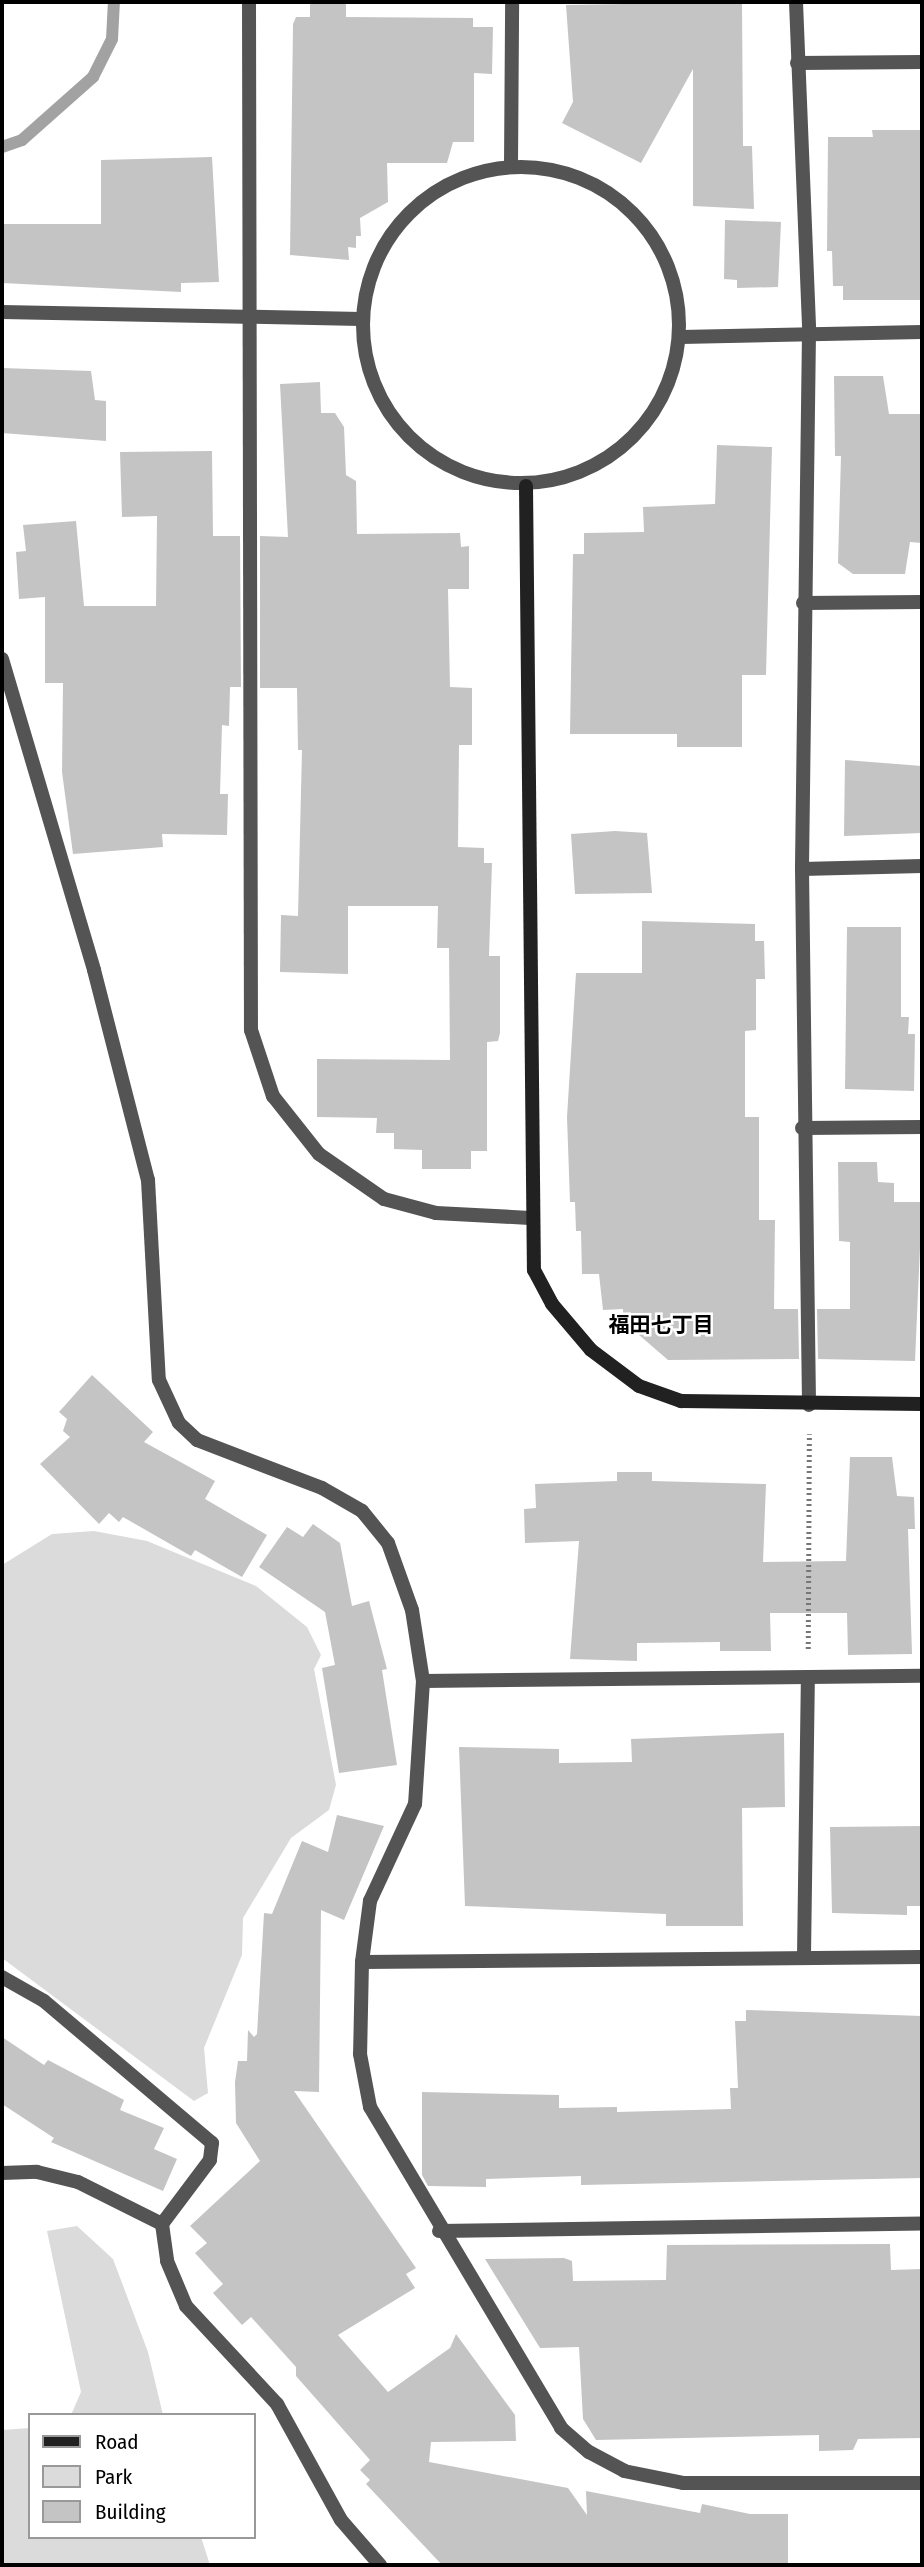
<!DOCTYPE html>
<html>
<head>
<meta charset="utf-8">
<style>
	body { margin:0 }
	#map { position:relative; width:924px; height:2567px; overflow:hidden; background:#fff; font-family:"Fira Sans Condensed","Noto Sans JP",sans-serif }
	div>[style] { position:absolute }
	.green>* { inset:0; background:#dbdbdb }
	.stream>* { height:12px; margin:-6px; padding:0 6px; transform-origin:6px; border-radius:6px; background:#a2a2a2 }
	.building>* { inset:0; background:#c4c4c4 }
	.path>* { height:4.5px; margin-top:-2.25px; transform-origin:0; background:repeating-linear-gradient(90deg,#767676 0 2px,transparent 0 5.5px) }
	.street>* { height:14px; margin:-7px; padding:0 7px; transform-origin:7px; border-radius:7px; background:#545454 }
	.street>.ring { margin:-7px; padding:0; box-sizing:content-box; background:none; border:14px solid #545454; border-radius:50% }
	.secondary>* { height:14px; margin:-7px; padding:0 7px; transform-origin:7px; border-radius:7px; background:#212121 }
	span { translate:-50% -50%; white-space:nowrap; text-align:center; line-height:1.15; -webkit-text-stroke:5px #fff; paint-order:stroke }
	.neighbourhood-label { font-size:21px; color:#000; font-weight:700 }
	.frame { position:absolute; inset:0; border:4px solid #000; pointer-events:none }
	.legend { position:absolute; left:28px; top:2413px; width:228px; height:126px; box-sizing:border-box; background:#fff; border:2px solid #999; margin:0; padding:9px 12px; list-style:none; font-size:21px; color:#000 }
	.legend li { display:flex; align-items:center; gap:14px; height:35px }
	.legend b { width:35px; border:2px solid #999 }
</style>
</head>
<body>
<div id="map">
	<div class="green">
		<div style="clip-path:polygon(94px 1531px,147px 1541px,256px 1586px,307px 1627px,321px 1655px,314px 1669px,336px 1785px,329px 1810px,291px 1838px,243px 1918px,242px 1955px,204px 2048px,208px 2093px,194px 2101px,2px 1958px,2px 1565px,52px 1534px)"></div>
		<div style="clip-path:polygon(77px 2226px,113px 2259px,148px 2352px,163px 2415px,71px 2415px,81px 2392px,47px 2231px)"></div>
		<div style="clip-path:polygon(30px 2428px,30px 2537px,201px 2537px,210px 2565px,2px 2565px,2px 2430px)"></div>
	</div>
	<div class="stream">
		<div style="left:2px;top:147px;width:21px;rotate:-19deg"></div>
		<div style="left:22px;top:140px;width:95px;rotate:-41.6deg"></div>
		<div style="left:93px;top:77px;width:42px;rotate:-63.4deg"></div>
		<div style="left:112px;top:39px;width:37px;rotate:-87deg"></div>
	</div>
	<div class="building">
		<div style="clip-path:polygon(310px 2px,346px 2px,346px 17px,473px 18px,473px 27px,493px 27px,492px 74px,474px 73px,474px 142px,453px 142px,447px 163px,387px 163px,388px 202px,360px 218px,361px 236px,356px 236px,356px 248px,348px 247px,349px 260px,290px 255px,293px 24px,296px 17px,310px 17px)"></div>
		<div style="clip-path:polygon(742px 2px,743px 146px,752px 146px,754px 209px,693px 206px,693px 69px,641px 163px,562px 123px,573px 102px,566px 5px)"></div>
		<div style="clip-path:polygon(872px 130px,922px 130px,922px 300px,843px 300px,843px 286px,833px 286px,832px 251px,827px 251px,828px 137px,873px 137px)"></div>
		<div style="clip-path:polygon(212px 157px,219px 282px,181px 283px,181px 292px,2px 283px,2px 224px,101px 224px,101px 160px)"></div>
		<div style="clip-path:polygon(725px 220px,781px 222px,778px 287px,737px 288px,737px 280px,724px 279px)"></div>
		<div style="clip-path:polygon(2px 368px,91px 371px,95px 400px,106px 401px,106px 441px,2px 433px)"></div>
		<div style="clip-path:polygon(834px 376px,883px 376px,889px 414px,922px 414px,922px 543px,910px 542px,905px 574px,853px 574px,838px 563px,841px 456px,835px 456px)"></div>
		<div style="clip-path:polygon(320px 382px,321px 413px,335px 413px,344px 427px,346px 475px,356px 481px,357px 534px,460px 533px,461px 547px,469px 546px,469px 589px,448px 589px,450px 687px,472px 688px,472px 745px,459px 745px,458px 847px,484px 848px,484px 863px,492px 863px,489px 956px,500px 956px,500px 1033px,498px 1041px,487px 1042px,487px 1151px,471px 1151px,471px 1169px,422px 1169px,422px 1150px,394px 1149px,394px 1133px,376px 1133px,377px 1118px,317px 1117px,317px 1059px,450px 1060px,449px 948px,437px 948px,438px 906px,348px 906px,348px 974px,280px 972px,281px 915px,298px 916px,302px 750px,298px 750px,297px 688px,260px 688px,260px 536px,288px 537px,280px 384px)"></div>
		<div style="clip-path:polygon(717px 445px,772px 447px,766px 675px,742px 675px,742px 747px,677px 747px,677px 734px,570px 734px,573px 554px,584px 554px,584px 533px,644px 532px,643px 507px,715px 504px)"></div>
		<div style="clip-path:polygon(212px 451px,213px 536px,240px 536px,241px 687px,230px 687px,229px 726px,222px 725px,220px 794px,228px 794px,227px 835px,162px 834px,163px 847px,73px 854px,62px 772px,63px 683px,45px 683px,45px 597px,19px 599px,16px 552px,26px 551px,23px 525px,76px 521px,84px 606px,156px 606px,157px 516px,122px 517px,120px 452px)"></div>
		<div style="clip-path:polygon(845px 760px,922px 766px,922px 833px,844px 836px)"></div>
		<div style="clip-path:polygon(615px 831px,647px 833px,652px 893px,575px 894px,571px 834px)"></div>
		<div style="clip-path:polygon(642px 921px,755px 924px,755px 941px,764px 941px,765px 979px,756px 979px,756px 1030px,745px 1031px,745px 1117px,759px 1117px,759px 1220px,775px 1220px,774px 1309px,798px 1309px,799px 1359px,668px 1360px,623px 1321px,623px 1309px,603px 1310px,599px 1274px,582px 1274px,581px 1231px,576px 1231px,575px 1202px,570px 1202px,567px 1117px,576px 973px,642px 973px)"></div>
		<div style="clip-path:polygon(847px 927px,901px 927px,901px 1017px,909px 1017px,908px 1034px,915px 1034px,914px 1091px,845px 1089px)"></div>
		<div style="clip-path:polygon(838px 1162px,877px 1162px,878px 1182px,894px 1183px,894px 1202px,922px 1202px,915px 1361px,818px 1359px,817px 1309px,850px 1309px,850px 1242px,839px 1241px)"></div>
		<div style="clip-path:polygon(92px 1375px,153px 1432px,144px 1442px,215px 1481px,205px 1499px,267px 1535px,242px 1577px,195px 1550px,191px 1556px,123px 1517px,119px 1522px,109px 1513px,99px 1524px,40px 1464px,70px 1437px,63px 1431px,67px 1419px,59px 1412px)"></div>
		<div style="clip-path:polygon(850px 1457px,892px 1457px,897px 1496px,914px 1497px,915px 1529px,908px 1529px,912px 1654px,848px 1655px,847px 1613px,770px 1613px,771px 1651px,720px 1651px,720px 1642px,637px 1643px,637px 1661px,570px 1659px,579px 1541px,525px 1543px,524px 1509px,536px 1508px,535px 1484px,617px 1481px,617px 1472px,652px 1472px,652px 1481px,766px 1484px,763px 1562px,846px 1561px)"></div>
		<div style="clip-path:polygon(313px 1524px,340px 1543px,352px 1606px,369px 1601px,387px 1669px,382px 1670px,397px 1765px,339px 1773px,322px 1668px,335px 1665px,325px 1612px,259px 1567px,287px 1527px,303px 1537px)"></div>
		<div style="clip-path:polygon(784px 1733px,785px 1807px,742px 1808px,743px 1926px,666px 1926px,666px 1914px,465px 1906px,459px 1747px,559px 1749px,559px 1763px,632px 1762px,631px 1739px)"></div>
		<div style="clip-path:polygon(337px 1815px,384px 1826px,344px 1920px,321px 1910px,319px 2092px,294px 2091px,416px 2268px,406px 2274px,415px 2288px,338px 2335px,388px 2392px,450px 2348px,456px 2334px,515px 2415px,516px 2441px,431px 2442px,429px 2462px,568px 2488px,587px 2515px,586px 2491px,700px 2513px,702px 2504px,750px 2514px,788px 2514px,788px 2565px,442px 2565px,366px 2484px,370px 2480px,360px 2470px,370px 2460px,296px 2376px,296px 2367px,251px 2317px,242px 2325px,213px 2293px,223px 2284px,195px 2253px,207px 2243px,190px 2226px,260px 2161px,236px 2123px,235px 2082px,238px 2061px,247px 2061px,248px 2030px,254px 2037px,257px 2034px,264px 1913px,272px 1914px,302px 1841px,328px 1852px)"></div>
		<div style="clip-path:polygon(922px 1826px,922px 1906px,907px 1906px,907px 1915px,832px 1913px,830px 1827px)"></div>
		<div style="clip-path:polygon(746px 2010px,922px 2016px,922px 2178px,581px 2185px,581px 2176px,486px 2179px,486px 2187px,428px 2186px,422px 2175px,422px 2092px,559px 2095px,559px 2108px,617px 2107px,617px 2112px,731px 2109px,730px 2088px,738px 2088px,735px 2021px,746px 2021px)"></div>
		<div style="clip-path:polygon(2px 2037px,44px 2065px,48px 2060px,124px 2100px,120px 2110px,164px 2128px,154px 2149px,177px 2159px,163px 2191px,51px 2142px,54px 2138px,2px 2104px)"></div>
		<div style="clip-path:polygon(890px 2244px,891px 2270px,922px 2269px,922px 2438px,858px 2439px,853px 2450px,819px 2451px,819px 2435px,596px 2440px,583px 2419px,579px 2347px,540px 2348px,485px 2259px,564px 2258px,572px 2261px,573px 2281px,666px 2280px,667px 2245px)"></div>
	</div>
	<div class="path">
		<div style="left:808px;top:1649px;width:215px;rotate:-89.7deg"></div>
	</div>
	<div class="street">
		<div style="left:249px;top:2px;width:1028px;rotate:89.89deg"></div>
		<div style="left:251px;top:1030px;width:70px;rotate:71.6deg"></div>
		<div style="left:273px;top:1096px;width:74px;rotate:51.6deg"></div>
		<div style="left:319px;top:1154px;width:79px;rotate:34.7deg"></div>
		<div style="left:384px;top:1199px;width:54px;rotate:15.1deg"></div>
		<div style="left:436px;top:1213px;width:94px;rotate:3deg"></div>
		<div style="left:796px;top:2px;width:330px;rotate:87.7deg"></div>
		<div style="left:809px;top:332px;width:537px;rotate:90.75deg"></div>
		<div style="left:802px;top:869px;width:536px;rotate:89.25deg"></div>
		<div style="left:797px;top:63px;width:125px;rotate:-0.5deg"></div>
		<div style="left:511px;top:165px;width:163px;rotate:-89.6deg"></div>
		<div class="ring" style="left:363px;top:167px;width:302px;height:302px"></div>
		<div style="left:2px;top:312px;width:359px;rotate:1.1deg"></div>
		<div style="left:681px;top:337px;width:241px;rotate:-1.2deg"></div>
		<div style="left:803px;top:603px;width:119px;rotate:-0.5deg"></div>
		<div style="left:2px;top:659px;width:324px;rotate:73.5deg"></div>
		<div style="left:94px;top:970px;width:217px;rotate:75.6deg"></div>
		<div style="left:148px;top:1180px;width:200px;rotate:86.9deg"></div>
		<div style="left:159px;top:1380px;width:47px;rotate:65.1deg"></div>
		<div style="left:179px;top:1423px;width:25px;rotate:43deg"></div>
		<div style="left:197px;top:1440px;width:134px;rotate:21deg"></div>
		<div style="left:322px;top:1488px;width:46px;rotate:29.9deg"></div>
		<div style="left:362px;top:1511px;width:41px;rotate:50.9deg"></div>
		<div style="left:388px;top:1543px;width:71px;rotate:70.3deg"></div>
		<div style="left:412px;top:1610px;width:72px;rotate:81.2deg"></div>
		<div style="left:423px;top:1681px;width:123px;rotate:93.7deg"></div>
		<div style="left:415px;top:1804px;width:107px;rotate:114.9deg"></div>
		<div style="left:370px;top:1901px;width:62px;rotate:97.5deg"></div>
		<div style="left:362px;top:1962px;width:92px;rotate:91.2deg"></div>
		<div style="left:360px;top:2054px;width:54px;rotate:79.3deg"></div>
		<div style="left:370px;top:2107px;width:374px;rotate:59.2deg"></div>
		<div style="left:561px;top:2428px;width:37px;rotate:41deg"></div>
		<div style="left:589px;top:2452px;width:40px;rotate:28deg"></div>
		<div style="left:624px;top:2471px;width:60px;rotate:11.5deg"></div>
		<div style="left:683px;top:2483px;width:239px"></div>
		<div style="left:802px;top:869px;width:120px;rotate:-1.4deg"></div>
		<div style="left:802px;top:1128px;width:120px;rotate:-0.5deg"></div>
		<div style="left:423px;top:1681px;width:499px;rotate:-0.6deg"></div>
		<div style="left:804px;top:1956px;width:276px;rotate:-89.2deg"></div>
		<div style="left:362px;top:1962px;width:560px;rotate:-0.51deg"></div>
		<div style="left:2px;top:1977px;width:48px;rotate:29.7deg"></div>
		<div style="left:44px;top:2001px;width:220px;rotate:40.2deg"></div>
		<div style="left:212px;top:2143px;width:17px;rotate:97deg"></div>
		<div style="left:210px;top:2160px;width:80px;rotate:126.9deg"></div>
		<div style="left:162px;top:2224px;width:37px;rotate:82deg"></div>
		<div style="left:167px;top:2261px;width:49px;rotate:67.1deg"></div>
		<div style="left:186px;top:2306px;width:134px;rotate:47.1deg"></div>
		<div style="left:277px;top:2404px;width:132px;rotate:61.1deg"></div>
		<div style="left:341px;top:2520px;width:60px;rotate:49.1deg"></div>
		<div style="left:2px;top:2173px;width:35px;rotate:-2deg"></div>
		<div style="left:37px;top:2172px;width:42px;rotate:13.7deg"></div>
		<div style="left:78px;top:2182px;width:94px;rotate:26.6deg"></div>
		<div style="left:439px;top:2231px;width:483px;rotate:-0.9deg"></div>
	</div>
	<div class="secondary">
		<div style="left:526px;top:486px;width:784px;rotate:89.42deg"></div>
		<div style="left:534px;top:1270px;width:38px;rotate:62deg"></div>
		<div style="left:552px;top:1304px;width:60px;rotate:49.7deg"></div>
		<div style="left:591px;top:1350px;width:60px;rotate:36.9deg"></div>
		<div style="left:639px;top:1386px;width:45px;rotate:19.7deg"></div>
		<div style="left:681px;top:1401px;width:241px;rotate:0.7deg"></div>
	</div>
	<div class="neighbourhood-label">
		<span style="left:661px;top:1325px">福田七丁目</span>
	</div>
	<div class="frame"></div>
	<ul class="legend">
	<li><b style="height:9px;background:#212121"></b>Road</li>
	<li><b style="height:19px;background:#dbdbdb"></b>Park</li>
	<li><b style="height:19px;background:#c4c4c4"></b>Building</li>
	</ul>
</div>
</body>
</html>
